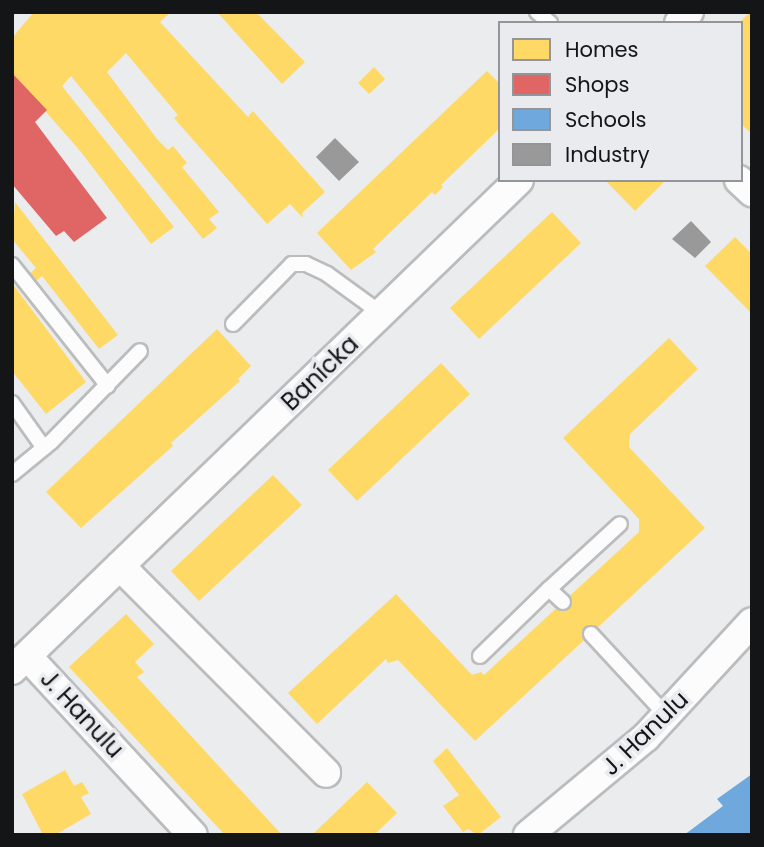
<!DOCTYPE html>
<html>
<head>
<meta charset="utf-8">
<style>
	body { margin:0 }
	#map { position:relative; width:764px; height:847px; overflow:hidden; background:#eaecee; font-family:Poppins,sans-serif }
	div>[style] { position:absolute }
	.homes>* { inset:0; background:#ffd966 }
	.shops>* { inset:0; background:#e06666 }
	.schools>* { inset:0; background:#6fa8dc }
	.industry>* { inset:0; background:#999 }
	.roads { filter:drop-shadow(2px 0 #bbbcbe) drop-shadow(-2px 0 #bbbcbe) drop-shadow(0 2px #bbbcbe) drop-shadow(0 -2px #bbbcbe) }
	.lane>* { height:14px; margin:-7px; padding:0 7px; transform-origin:7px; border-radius:7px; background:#fcfcfc }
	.street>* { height:28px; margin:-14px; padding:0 14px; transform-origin:14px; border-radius:14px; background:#fcfcfc }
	span { translate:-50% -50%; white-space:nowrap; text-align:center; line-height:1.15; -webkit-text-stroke:7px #e9ebef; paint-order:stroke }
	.street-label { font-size:24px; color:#141516 }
	.frame { position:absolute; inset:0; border:14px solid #141516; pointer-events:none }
	.legend { position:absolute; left:498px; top:21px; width:245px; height:161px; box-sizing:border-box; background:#e9ebef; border:2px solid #949598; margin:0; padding:9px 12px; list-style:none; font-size:21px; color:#141516 }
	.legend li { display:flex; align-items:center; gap:14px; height:35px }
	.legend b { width:35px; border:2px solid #949598 }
</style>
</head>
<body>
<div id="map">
	<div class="homes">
		<div style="clip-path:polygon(34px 12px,171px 12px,160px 22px,248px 117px,253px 111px,325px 192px,302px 213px,303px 218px,290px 204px,267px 224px,174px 118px,178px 115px,126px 53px,107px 72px,157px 139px,168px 150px,173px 146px,187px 163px,182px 167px,219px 212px,209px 219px,217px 228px,203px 239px,71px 76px,62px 86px,174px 227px,151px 244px,81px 152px,12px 73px,12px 38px)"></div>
		<div style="clip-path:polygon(217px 12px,256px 12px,305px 62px,282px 84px)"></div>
		<div style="clip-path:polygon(750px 12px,752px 12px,750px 132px,741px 124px,739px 23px)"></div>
		<div style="clip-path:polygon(374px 67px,385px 79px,369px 94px,358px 83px)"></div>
		<div style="clip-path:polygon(487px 71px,500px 84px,500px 128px,441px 185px,443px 187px,435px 195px,432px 192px,373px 249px,376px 252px,351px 270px,317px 233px)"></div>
		<div style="clip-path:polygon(605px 180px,666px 180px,635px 211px)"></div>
		<div style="clip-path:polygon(15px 202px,118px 335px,99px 349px,42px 276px,35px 282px,29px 274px,36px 268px,12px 239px)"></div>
		<div style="clip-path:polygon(552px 212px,581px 243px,479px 339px,450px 308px)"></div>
		<div style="clip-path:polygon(735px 237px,752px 254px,752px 314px,705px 266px)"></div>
		<div style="clip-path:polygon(12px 283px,86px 382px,46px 414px,12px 371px)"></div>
		<div style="clip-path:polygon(217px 329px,251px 366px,238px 379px,240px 381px,171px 443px,173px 446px,81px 528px,46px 492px)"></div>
		<div style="clip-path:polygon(669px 338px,698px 369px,630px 434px,629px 447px,705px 528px,475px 741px,398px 660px,388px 663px,386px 659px,317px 724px,288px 693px,396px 594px,472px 675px,481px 672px,484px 675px,639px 532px,639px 519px,563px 438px)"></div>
		<div style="clip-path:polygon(441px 363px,470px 394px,357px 501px,328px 470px)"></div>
		<div style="clip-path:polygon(273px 475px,302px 505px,199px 601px,171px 571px)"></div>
		<div style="clip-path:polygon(126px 614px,154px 644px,135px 662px,144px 672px,137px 677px,282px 835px,225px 835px,69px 667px)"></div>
		<div style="clip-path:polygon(447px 748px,501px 817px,478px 835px,468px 829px,463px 832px,443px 806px,459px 795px,433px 761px)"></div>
		<div style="clip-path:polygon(65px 770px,74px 786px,82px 782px,89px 793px,81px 797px,91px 814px,55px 835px,43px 835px,22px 794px)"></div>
		<div style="clip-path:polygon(367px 782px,397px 813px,374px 835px,312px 835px)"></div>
	</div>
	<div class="shops">
		<div style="clip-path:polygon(12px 73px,47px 110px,35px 122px,107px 218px,74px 242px,64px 231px,56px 236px,12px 184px)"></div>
	</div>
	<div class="schools">
		<div style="clip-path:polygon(752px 774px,752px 835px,684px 835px,723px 806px,717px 799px)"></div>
	</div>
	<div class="industry">
		<div style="clip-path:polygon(335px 138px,359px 162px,339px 181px,316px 157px)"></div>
		<div style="clip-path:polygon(691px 221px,711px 242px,695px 258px,672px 239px)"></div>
	</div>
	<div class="roads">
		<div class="lane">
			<div style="left:537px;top:12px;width:17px;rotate:40deg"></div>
			<div style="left:12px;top:265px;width:154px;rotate:51.6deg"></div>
			<div style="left:233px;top:324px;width:84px;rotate:-45.5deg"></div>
			<div style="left:292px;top:264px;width:14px"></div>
			<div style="left:306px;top:264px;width:23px;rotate:25deg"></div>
			<div style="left:327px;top:274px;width:68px;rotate:36deg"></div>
			<div style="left:12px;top:403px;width:55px;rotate:54.6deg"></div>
			<div style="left:12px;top:474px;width:50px;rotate:-39.4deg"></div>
			<div style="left:51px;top:442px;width:127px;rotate:-45.6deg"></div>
			<div style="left:549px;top:589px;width:96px;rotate:-42.5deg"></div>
			<div style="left:591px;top:634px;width:112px;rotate:47.2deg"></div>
			<div style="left:480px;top:656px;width:96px;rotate:-44.2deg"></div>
			<div style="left:549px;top:589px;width:19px;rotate:43deg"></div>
		</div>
		<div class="street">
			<div style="left:679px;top:23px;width:15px;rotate:-48deg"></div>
			<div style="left:739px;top:180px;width:18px;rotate:43deg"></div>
			<div style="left:120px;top:566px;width:292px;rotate:45.1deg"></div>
			<div style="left:27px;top:656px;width:244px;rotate:47.2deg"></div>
			<div style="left:12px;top:670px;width:705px;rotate:-44.02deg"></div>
			<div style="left:528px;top:835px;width:153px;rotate:-39.7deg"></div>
			<div style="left:646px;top:737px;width:156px;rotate:-47.3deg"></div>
		</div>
	</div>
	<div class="street-label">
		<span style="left:320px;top:373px;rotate:-44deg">Banícka</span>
		<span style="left:82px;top:714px;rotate:47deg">J. Hanulu</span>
		<span style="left:645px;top:733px;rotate:-44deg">J. Hanulu</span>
	</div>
	<div class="frame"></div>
	<ul class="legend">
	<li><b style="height:19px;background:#ffd966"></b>Homes</li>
	<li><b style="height:19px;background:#e06666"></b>Shops</li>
	<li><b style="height:19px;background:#6fa8dc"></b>Schools</li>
	<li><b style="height:19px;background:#999"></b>Industry</li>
	</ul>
</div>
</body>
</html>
